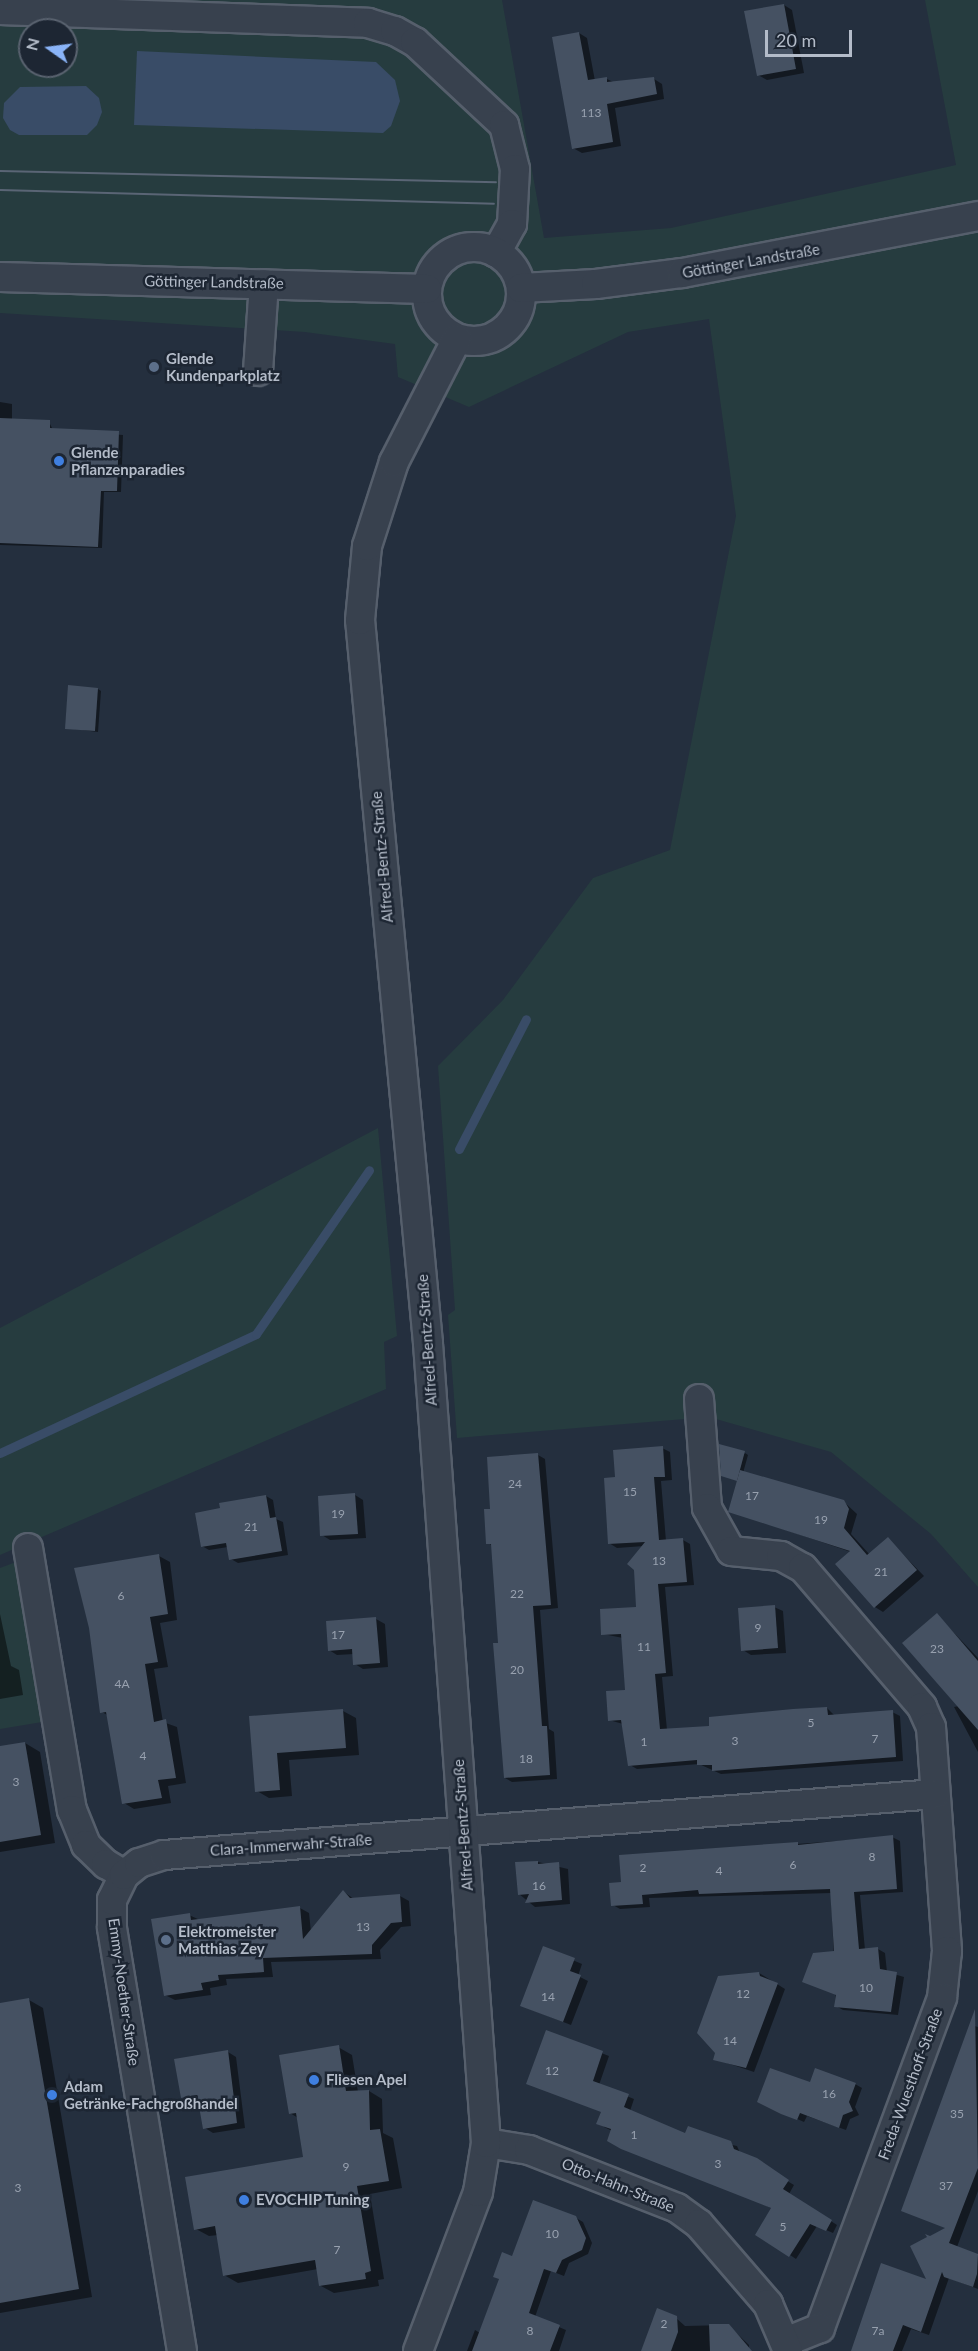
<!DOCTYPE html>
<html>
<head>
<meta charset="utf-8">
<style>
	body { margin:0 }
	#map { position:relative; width:978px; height:2351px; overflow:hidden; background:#242f3e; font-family:Lato,sans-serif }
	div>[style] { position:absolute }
	.green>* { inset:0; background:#263c3f }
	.water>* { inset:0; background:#394c67 }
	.shadow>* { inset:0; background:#0007 }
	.stream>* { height:9px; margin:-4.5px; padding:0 4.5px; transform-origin:4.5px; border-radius:4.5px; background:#394c67 }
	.building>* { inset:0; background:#455162 }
	.roads { filter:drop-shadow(2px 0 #565f6c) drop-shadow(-2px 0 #565f6c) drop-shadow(0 2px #565f6c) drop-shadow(0 -2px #565f6c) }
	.minor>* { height:28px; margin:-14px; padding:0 14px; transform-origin:14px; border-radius:14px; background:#38414e }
	.minor>.ring { margin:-14px; padding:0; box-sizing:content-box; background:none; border:28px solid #38414e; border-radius:50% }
	.tram>* { height:1.5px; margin:-0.75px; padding:0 0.75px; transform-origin:0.75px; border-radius:0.75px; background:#5a6575 }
	.dots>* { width:16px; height:16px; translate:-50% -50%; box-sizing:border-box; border:3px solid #1d2633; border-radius:50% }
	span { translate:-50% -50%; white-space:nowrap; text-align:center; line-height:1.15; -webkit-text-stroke:5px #1d2633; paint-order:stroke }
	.number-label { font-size:12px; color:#98a1af }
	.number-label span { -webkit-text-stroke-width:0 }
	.street-label { font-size:15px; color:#b4bcc9 }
	.poi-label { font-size:15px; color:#b4bcc9; font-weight:700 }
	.left { translate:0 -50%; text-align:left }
	.north { position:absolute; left:18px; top:18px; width:60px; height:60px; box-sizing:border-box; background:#1d2633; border:2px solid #59626f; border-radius:50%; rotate:284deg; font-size:16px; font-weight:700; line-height:24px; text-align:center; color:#b4bcc9 }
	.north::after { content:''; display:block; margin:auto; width:21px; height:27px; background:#8ab4f8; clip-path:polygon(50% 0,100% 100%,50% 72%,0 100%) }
	.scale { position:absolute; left:765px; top:30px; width:87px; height:27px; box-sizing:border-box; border:3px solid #b4bcc9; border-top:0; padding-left:8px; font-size:18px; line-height:21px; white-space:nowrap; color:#b4bcc9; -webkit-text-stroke:4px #1d2633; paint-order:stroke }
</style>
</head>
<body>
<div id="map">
	<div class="green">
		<div style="clip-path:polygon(evenodd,0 0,502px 0,544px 238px,671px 228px,956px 165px,925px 0,978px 0,978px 1587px,931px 1534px,831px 1452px,709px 1417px,457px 1438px,448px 1315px,455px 1310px,438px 1066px,503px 1000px,593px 878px,670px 850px,736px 516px,709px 319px,628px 332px,469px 407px,398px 377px,395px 344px,305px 332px,0 313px,0 0,30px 30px,66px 30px,66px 66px,30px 66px,30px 30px)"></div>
		<div style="clip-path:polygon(378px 1128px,397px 1336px,384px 1342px,386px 1389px,0 1555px,0 1328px)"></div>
		<div style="clip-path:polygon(16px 1562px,42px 1722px,0 1729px,0 1568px)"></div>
	</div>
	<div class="water">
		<div style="clip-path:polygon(137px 51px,376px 62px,395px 80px,400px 101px,391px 126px,383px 133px,134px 125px)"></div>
		<div style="clip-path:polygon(86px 86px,99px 98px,102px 112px,97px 125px,87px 135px,19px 135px,10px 130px,3px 118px,4px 103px,20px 87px)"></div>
	</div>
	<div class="shadow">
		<div style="clip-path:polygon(784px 5px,792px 10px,804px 73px,767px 80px,758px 75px)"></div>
		<div style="clip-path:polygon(579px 33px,587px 38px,595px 81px,607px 79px,615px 83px,654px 79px,662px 84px,664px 99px,615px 108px,621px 146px,582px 153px,573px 148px)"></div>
		<div style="clip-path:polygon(0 402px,12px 404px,12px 420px,49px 422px,53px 430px,123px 435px,121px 492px,104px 492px,102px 548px,0 545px)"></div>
		<div style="clip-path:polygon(98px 689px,101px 691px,98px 732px,66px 728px)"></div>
		<div style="clip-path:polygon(662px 1448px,670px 1452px,672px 1480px,661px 1481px,666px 1541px,683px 1540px,690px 1544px,694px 1585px,665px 1587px,673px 1676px,662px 1677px,667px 1730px,711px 1727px,827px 1708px,835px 1716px,892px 1712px,900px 1716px,903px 1761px,721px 1774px,699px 1764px,637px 1769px,630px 1765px,623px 1724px,609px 1720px,626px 1691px,623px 1638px,603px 1634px,638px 1608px,644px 1546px,617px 1548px,609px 1543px,616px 1479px)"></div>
		<div style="clip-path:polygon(745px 1453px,748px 1455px,743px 1473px,843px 1501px,857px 1514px,851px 1534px,870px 1555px,888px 1539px,924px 1576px,883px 1612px,875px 1607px,851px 1552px,730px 1511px,739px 1481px,727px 1477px)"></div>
		<div style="clip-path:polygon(538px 1455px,545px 1459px,558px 1608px,540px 1610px,549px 1729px,554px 1732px,557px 1779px,512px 1782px,505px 1778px,500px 1644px,493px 1546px,488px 1543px,492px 1511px)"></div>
		<div style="clip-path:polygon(355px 1495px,363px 1500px,366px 1538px,330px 1540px,322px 1535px)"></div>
		<div style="clip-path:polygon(266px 1496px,273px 1500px,276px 1519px,283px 1522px,288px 1555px,238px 1563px,231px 1559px,228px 1547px,209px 1550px,202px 1546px,222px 1510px)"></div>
		<div style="clip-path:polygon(159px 1556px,170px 1562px,177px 1620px,160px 1623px,168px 1667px,154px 1669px,163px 1722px,177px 1727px,186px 1783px,168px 1786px,171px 1803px,134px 1809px,124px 1803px,109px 1716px,102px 1712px,90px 1627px)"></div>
		<div style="clip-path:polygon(774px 1607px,783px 1611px,786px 1653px,751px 1655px,743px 1650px)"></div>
		<div style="clip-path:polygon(0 1614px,11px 1666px,19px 1670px,23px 1695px,0 1699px)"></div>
		<div style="clip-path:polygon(937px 1615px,978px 1658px,978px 1752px,954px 1707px,959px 1706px)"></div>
		<div style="clip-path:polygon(376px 1619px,385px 1624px,388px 1667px,363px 1669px,355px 1664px,354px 1654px,337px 1655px,329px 1650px)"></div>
		<div style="clip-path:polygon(343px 1711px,356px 1718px,359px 1755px,289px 1760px,292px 1796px,269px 1798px,257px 1791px,251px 1718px)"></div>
		<div style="clip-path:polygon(25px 1743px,40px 1752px,55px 1843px,0 1852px,0 1748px)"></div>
		<div style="clip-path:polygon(892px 1837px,900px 1841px,903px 1892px,860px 1895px,865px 1950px,878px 1949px,885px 1953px,887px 1972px,904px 1977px,898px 2015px,843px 2010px,836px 2006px,831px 1893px,649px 1898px,650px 1907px,620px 1909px,613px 1905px,623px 1883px,797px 1844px)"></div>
		<div style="clip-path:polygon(538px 1862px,568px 1869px,570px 1904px,535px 1907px,519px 1894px)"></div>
		<div style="clip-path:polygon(344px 1892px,354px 1899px,400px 1896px,409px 1901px,411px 1926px,401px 1927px,380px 1950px,381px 1959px,271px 1962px,273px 1977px,226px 1979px,227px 1985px,210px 1988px,211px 1995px,175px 2000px,165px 1995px,189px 1915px,200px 1920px,300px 1908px,309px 1913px,311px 1932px)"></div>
		<div style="clip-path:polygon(544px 1948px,582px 1964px,578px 1976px,588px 1981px,571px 2025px,522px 2006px)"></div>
		<div style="clip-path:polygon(759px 1973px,785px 1989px,754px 2072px,715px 2059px)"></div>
		<div style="clip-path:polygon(29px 2000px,43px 2008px,92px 2297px,0 2313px,0 2005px)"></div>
		<div style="clip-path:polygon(971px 2025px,978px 2027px,978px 2191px,957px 2247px,978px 2255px,978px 2289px,949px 2278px,929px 2335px,911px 2329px,902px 2351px,852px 2351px,928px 2282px,930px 2237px,947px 2228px,903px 2210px)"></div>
		<div style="clip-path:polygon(547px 2032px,609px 2056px,599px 2085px,634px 2099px,630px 2111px,686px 2135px,737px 2146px,740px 2153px,794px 2185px,789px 2194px,837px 2225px,833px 2233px,817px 2226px,796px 2259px,790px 2255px,773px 2209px,604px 2127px,602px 2112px)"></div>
		<div style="clip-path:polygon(338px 2047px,352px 2055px,358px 2092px,369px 2091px,382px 2099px,383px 2133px,393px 2138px,402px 2188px,370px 2194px,384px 2279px,378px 2280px,379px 2286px,334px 2293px,321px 2286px,318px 2269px,238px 2283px,224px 2275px,218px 2235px,209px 2236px,196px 2229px,305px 2158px,298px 2118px,290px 2113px)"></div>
		<div style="clip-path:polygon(228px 2052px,236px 2057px,245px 2128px,213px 2133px,205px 2128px,200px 2100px,191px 2102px,183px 2097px)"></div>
		<div style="clip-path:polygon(811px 2084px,855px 2084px,862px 2088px,855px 2107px,859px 2115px,850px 2119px,846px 2130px,807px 2116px,804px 2122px,766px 2105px)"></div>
		<div style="clip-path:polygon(576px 2218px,583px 2222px,592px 2243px,588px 2254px,569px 2263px,564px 2276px,551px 2271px,535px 2317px,566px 2330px,559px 2351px,467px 2351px,475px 2330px,480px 2333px,513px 2258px)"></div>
		<div style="clip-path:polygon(676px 2318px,685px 2326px,728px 2325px,749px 2345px,749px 2351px,643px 2351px)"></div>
	</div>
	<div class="stream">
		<div style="left:459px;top:1149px;width:146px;rotate:-62.7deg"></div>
		<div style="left:0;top:1453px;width:282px;rotate:-24.9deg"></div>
		<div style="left:256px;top:1334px;width:199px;rotate:-55.4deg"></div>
	</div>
	<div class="building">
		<div style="clip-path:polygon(784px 4px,796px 69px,757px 76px,744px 11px)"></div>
		<div style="clip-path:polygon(579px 32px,588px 80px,607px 77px,607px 82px,654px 77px,657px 94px,607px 104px,613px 142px,572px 149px,552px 37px)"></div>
		<div style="clip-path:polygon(0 418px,50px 420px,50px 428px,119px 431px,117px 491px,101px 491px,98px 547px,0 543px)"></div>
		<div style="clip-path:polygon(68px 685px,98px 688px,95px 731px,65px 729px)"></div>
		<div style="clip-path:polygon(719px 1444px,745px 1451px,737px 1481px,721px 1476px)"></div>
		<div style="clip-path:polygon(663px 1446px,665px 1477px,654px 1477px,659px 1540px,683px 1538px,687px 1582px,658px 1584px,666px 1673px,655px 1674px,660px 1729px,709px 1726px,709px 1717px,793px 1709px,827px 1707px,828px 1715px,893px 1710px,896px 1757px,712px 1771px,712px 1765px,697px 1765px,697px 1760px,628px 1766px,621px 1720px,608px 1721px,606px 1691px,625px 1690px,621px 1634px,601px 1635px,600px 1609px,636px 1607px,634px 1570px,627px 1564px,645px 1542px,608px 1544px,604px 1478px,615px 1477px,613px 1450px)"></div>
		<div style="clip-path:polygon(538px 1453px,551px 1605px,533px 1606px,542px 1726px,547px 1726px,550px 1775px,504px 1778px,493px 1643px,498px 1643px,491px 1544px,486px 1544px,484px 1509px,490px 1509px,487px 1457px)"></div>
		<div style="clip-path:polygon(740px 1470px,844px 1500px,849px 1509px,844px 1528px,867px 1555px,888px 1537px,917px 1570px,874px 1608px,835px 1564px,850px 1551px,728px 1512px)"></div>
		<div style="clip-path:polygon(355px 1493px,358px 1534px,320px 1536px,318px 1496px)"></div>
		<div style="clip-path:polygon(266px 1495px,270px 1518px,276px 1517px,282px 1551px,229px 1560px,226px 1543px,201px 1547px,195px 1513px,220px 1508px,219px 1503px)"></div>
		<div style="clip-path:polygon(159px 1554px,168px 1614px,150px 1617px,158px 1662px,145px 1664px,154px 1722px,166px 1719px,176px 1778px,158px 1780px,162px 1798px,122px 1804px,106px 1712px,100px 1713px,89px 1628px,74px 1568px)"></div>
		<div style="clip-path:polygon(775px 1605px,778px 1648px,741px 1651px,738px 1608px)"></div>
		<div style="clip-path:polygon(937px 1613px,978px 1661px,978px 1730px,902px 1643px)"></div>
		<div style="clip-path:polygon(376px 1617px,380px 1663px,353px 1665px,352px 1649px,328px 1651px,326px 1621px)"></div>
		<div style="clip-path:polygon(343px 1709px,346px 1748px,277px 1753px,280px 1790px,255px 1792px,249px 1716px)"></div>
		<div style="clip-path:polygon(25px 1742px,41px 1835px,0 1842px,0 1746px)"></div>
		<div style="clip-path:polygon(893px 1835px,897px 1889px,854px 1892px,859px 1949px,878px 1947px,880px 1969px,897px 1972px,891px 2012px,834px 2007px,836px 1995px,802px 1982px,813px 1953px,834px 1951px,830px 1889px,699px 1894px,698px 1890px,642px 1895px,643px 1904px,611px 1906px,609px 1883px,621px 1882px,619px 1855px,798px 1842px,798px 1845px)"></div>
		<div style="clip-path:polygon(538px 1861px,538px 1864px,559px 1862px,562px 1900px,525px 1903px,529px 1894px,518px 1895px,515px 1862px)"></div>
		<div style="clip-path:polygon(343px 1890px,350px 1898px,400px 1894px,402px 1922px,391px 1923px,372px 1945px,372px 1954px,263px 1958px,264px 1972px,218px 1975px,219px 1980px,201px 1983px,203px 1990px,164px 1996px,151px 1919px,190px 1913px,191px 1920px,300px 1906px,303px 1939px)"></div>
		<div style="clip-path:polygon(543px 1946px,575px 1958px,570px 1971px,581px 1975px,563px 2022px,520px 2006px)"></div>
		<div style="clip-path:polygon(759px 1972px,760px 1976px,778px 1983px,746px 2068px,713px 2060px,715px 2053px,697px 2033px,718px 1976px)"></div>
		<div style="clip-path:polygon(29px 1998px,79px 2289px,0 2303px,0 2003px)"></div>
		<div style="clip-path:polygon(975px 2009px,978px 2168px,949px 2243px,978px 2254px,977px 2274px,973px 2287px,944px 2277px,942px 2272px,921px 2332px,903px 2325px,893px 2351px,851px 2351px,881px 2263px,926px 2279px,910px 2246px,927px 2237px,925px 2234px,930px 2236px,945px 2228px,901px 2211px)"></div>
		<div style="clip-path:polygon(546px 2030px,603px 2051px,593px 2081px,629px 2094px,624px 2107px,685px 2133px,688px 2126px,731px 2141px,734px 2149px,757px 2158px,789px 2180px,783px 2189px,832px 2220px,826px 2231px,810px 2224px,789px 2257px,755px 2235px,771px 2208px,621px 2149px,607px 2141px,611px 2129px,596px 2124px,601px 2112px,526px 2084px)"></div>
		<div style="clip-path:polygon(339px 2045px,346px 2091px,369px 2090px,370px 2130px,380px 2129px,389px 2181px,357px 2186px,371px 2271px,365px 2273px,366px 2279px,319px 2286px,315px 2260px,223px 2276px,215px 2226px,194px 2230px,185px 2177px,303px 2157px,296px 2113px,289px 2114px,279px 2055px)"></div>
		<div style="clip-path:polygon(228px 2050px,237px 2123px,203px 2129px,197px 2095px,181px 2098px,174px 2059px)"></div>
		<div style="clip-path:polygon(770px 2068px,810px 2082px,815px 2068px,856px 2083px,849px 2102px,853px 2111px,843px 2115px,839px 2128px,800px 2113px,797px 2120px,781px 2114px,757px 2102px)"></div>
		<div style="clip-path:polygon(533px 2200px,576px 2216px,586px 2238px,582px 2250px,562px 2260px,556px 2273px,544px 2269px,529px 2313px,560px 2325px,550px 2351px,472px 2351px,499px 2279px,493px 2277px,502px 2252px,512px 2256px)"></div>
		<div style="clip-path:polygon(657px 2308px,677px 2316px,678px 2332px,671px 2351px,641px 2351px)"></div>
		<div style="clip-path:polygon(709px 2324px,729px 2324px,752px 2351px,710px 2351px)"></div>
	</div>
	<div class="roads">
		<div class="minor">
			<div style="left:0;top:10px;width:368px;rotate:2deg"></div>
			<div style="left:368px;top:23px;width:28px;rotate:17deg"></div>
			<div style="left:395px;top:31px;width:23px;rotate:29deg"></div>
			<div style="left:415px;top:42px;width:122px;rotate:43deg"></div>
			<div style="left:504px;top:125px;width:45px;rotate:76deg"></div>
			<div style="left:515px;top:169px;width:55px;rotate:93.1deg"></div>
			<div style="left:512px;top:224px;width:33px;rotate:119deg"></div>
			<div class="ring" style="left:427px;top:247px;width:66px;height:66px"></div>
			<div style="left:0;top:277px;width:427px;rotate:1.6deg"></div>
			<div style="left:521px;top:288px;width:75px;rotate:-3.1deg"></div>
			<div style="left:596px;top:284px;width:87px;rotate:-7.3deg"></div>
			<div style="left:682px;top:273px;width:301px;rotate:-10.9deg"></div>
			<div style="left:258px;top:371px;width:87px;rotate:-86.1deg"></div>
			<div style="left:699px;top:1399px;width:109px;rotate:85.8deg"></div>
			<div style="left:707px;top:1508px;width:49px;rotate:60.8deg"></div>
			<div style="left:731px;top:1551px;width:50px;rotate:5.7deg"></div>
			<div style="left:781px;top:1556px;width:25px;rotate:29deg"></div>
			<div style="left:803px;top:1568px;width:183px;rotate:49.4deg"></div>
			<div style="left:922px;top:1707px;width:22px;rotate:66deg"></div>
			<div style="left:931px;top:1727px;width:225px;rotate:85.9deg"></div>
			<div style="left:947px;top:1951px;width:47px;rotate:96.1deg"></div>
			<div style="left:942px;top:1998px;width:352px;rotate:110.3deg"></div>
			<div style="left:820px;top:2328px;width:35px;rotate:158deg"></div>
			<div style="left:28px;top:1548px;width:266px;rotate:80.5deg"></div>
			<div style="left:72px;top:1810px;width:38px;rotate:68deg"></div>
			<div style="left:86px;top:1845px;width:28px;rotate:44deg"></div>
			<div style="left:106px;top:1864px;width:21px;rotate:31deg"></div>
			<div style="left:486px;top:2143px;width:44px;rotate:9.2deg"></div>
			<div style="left:529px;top:2150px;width:159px;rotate:21.4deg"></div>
			<div style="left:677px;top:2208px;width:27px;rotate:36deg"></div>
			<div style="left:699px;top:2224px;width:106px;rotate:49.2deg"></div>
			<div style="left:768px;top:2304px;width:51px;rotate:66.9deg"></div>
			<div style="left:182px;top:2351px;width:430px;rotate:-99.4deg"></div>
			<div style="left:112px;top:1927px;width:27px;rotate:-90deg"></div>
			<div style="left:112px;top:1900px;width:28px;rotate:-64deg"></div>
			<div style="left:124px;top:1875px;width:19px;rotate:-39deg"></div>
			<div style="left:139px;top:1863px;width:26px;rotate:-18deg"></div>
			<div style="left:164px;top:1855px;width:773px;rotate:-4.52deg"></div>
			<div style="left:418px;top:2351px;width:170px;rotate:-69.3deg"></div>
			<div style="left:478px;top:2192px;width:50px;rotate:-80.7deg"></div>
			<div style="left:486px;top:2143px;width:802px;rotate:-94.15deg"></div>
			<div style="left:428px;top:1343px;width:726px;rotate:-95.37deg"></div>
			<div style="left:360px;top:620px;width:74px;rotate:-84.6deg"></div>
			<div style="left:367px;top:546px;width:88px;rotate:-72.2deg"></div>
			<div style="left:394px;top:462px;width:138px;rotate:-62.9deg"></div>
		</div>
	</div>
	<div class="tram">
		<div style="left:0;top:171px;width:496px;rotate:1.3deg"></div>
		<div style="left:0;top:190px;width:494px;rotate:1.6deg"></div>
	</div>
	<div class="dots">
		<div style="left:154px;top:367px;background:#5c6f8a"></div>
		<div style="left:59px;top:461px;background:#3f7fe0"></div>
		<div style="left:166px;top:1940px;background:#5c6f8a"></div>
		<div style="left:314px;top:2080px;background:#3f7fe0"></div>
		<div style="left:52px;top:2095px;background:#3f7fe0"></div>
		<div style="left:244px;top:2200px;background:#3f7fe0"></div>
	</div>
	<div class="number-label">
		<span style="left:591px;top:113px">113</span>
		<span style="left:515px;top:1484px">24</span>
		<span style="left:630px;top:1492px">15</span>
		<span style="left:752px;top:1496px">17</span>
		<span style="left:338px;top:1514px">19</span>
		<span style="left:821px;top:1520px">19</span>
		<span style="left:251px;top:1527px">21</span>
		<span style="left:659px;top:1561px">13</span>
		<span style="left:881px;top:1572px">21</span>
		<span style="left:517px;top:1594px">22</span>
		<span style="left:121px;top:1596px">6</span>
		<span style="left:758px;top:1628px">9</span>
		<span style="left:338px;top:1635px">17</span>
		<span style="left:644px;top:1647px">11</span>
		<span style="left:937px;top:1649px">23</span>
		<span style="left:517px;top:1670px">20</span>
		<span style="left:122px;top:1684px">4A</span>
		<span style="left:811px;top:1723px">5</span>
		<span style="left:875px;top:1739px">7</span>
		<span style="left:735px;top:1741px">3</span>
		<span style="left:644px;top:1742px">1</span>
		<span style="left:143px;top:1756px">4</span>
		<span style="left:526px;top:1759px">18</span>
		<span style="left:16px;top:1782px">3</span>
		<span style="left:872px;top:1857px">8</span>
		<span style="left:793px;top:1865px">6</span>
		<span style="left:643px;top:1868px">2</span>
		<span style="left:719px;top:1871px">4</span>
		<span style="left:539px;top:1886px">16</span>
		<span style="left:363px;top:1927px">13</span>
		<span style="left:866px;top:1988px">10</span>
		<span style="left:743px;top:1994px">12</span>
		<span style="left:548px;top:1997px">14</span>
		<span style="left:730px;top:2041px">14</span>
		<span style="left:552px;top:2071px">12</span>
		<span style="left:829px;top:2094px">16</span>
		<span style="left:957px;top:2114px">35</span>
		<span style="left:634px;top:2135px">1</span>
		<span style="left:718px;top:2164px">3</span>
		<span style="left:346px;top:2167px">9</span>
		<span style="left:946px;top:2186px">37</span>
		<span style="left:18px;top:2188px">3</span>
		<span style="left:783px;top:2227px">5</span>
		<span style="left:552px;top:2234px">10</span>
		<span style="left:337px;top:2250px">7</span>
		<span style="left:664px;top:2324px">2</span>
		<span style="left:530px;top:2331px">8</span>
		<span style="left:878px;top:2331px">7a</span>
	</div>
	<div class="street-label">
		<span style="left:751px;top:261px;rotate:-10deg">Göttinger Landstraße</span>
		<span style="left:214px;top:282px;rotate:1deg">Göttinger Landstraße</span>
		<span style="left:382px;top:857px;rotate:-95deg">Alfred-Bentz-Straße</span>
		<span style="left:427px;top:1340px;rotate:-94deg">Alfred-Bentz-Straße</span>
		<span style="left:463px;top:1825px;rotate:-94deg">Alfred-Bentz-Straße</span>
		<span style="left:291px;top:1845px;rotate:-4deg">Clara-Immerwahr-Straße</span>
		<span style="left:124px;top:1992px;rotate:82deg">Emmy-Noether-Straße</span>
		<span style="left:910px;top:2084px;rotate:-70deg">Freda-Wuesthoff-Straße</span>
		<span style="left:618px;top:2185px;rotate:22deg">Otto-Hahn-Straße</span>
	</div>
	<div class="poi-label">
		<span class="left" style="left:166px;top:367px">Glende<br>Kundenparkplatz</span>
		<span class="left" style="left:71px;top:461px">Glende<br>Pflanzenparadies</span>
		<span class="left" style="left:178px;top:1940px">Elektromeister<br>Matthias Zey</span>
		<span class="left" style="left:326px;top:2080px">Fliesen Apel</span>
		<span class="left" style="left:64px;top:2095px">Adam<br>Getränke-Fachgroßhandel</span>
		<span class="left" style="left:256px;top:2200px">EVOCHIP Tuning</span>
	</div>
	<div class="north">N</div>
	<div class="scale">20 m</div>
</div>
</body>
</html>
